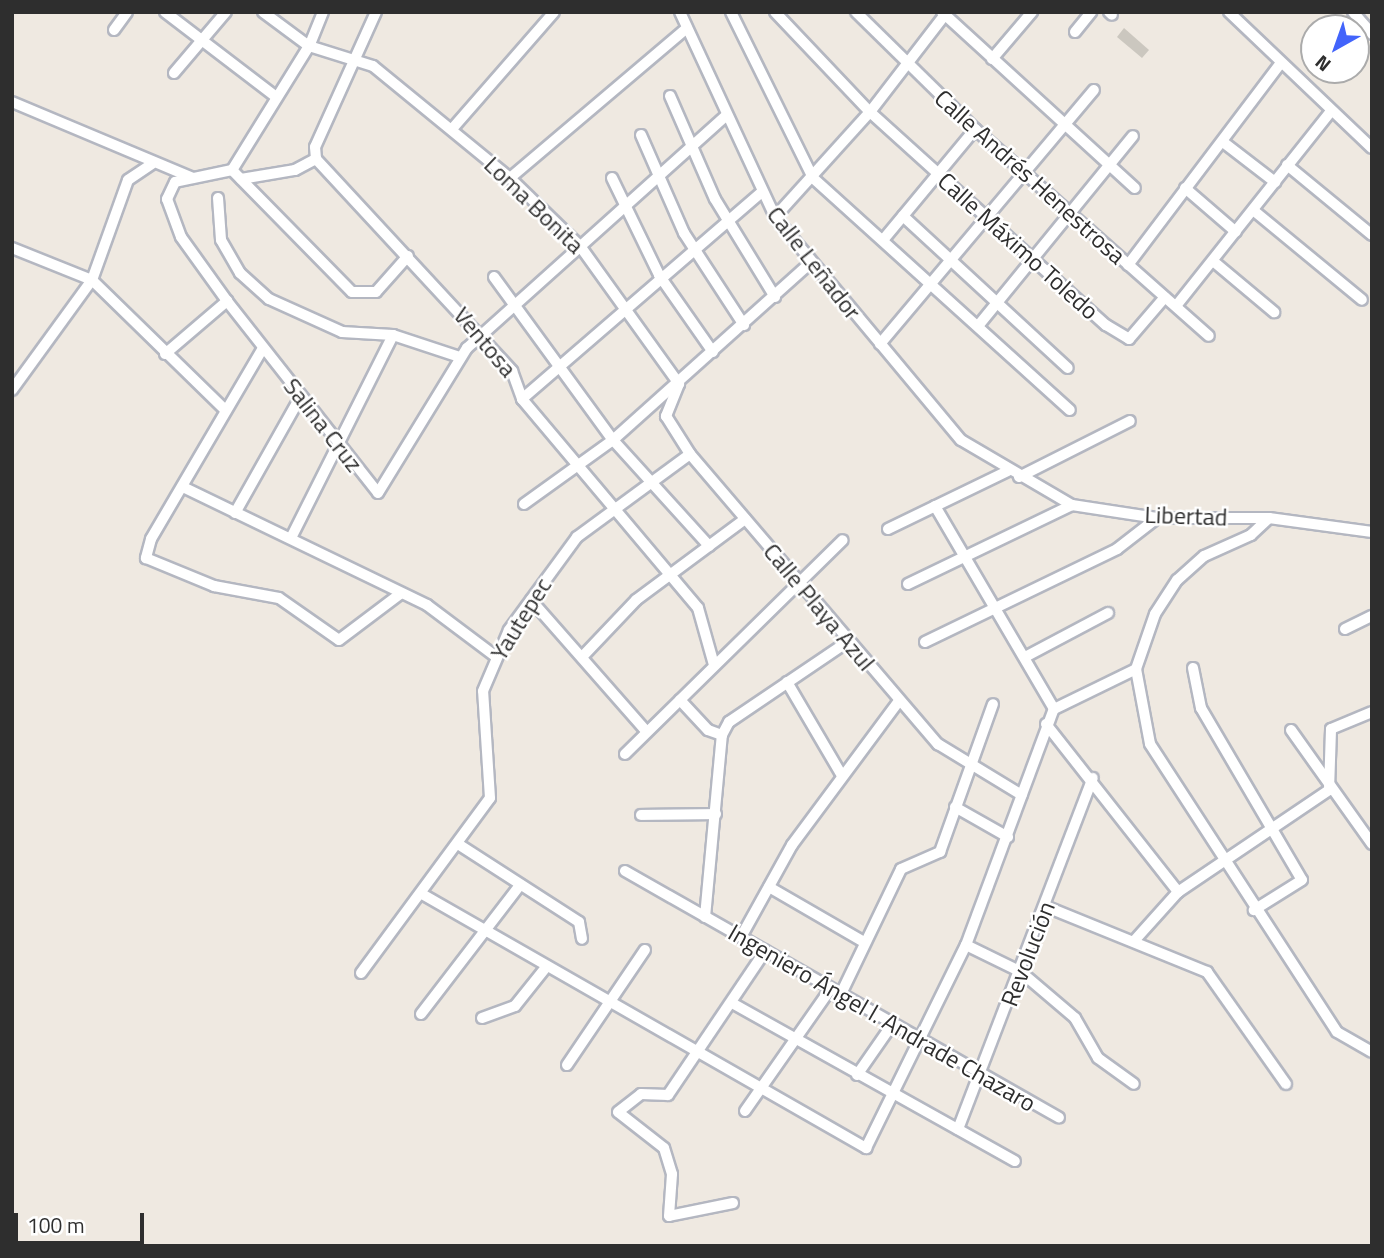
<!DOCTYPE html>
<html>
<head>
<meta charset="utf-8">
<style>
	body { margin:0 }
	#map { position:relative; width:1384px; height:1258px; overflow:hidden; background:#efe9e1; font-family:"Titillium Web",sans-serif }
	div>[style] { position:absolute }
	.building>* { inset:0; background:#cbc7bf }
	.roads { filter:drop-shadow(2px 0 #b4b7c1) drop-shadow(-2px 0 #b4b7c1) drop-shadow(0 2px #b4b7c1) drop-shadow(0 -2px #b4b7c1) }
	.street>* { height:10px; margin:-5px; padding:0 5px; transform-origin:5px; border-radius:5px; background:#fff }
	span { translate:-50% -50%; white-space:nowrap; text-align:center; line-height:1.15; -webkit-text-stroke:5px #fff; paint-order:stroke }
	.street-label { font-size:24px; color:#2e2e2e }
	.frame { position:absolute; inset:0; border:14px solid #2e2e2e; pointer-events:none }
	.north { position:absolute; left:1300px; top:14px; width:70px; height:70px; box-sizing:border-box; background:#fff; border:2px solid #ababab; border-radius:50%; rotate:220deg; font-size:19px; font-weight:700; line-height:28px; text-align:center; color:#2e2e2e }
	.north::after { content:''; display:block; margin:auto; width:24px; height:32px; background:#4264fb; clip-path:polygon(50% 0,100% 100%,50% 72%,0 100%) }
	.scale { position:absolute; left:14px; top:1213px; width:130px; height:32px; box-sizing:border-box; border:4px solid #2e2e2e; border-top:0; padding-left:9px; font-size:21px; line-height:24px; white-space:nowrap; color:#2e2e2e; -webkit-text-stroke:5px #fff; paint-order:stroke }
</style>
</head>
<body>
<div id="map">
	<div class="building">
		<div style="clip-path:polygon(1124px 28px,1149px 50px,1142px 58px,1117px 37px)"></div>
	</div>
	<div class="roads">
		<div class="street">
			<div style="left:165px;top:12px;width:140px;rotate:37.4deg"></div>
			<div style="left:263px;top:12px;width:57px;rotate:36.5deg"></div>
			<div style="left:309px;top:46px;width:67px;rotate:17.4deg"></div>
			<div style="left:373px;top:66px;width:177px;rotate:39.3deg"></div>
			<div style="left:510px;top:178px;width:98px;rotate:44.2deg"></div>
			<div style="left:580px;top:246px;width:170px;rotate:54.3deg"></div>
			<div style="left:679px;top:384px;width:35px;rotate:112deg"></div>
			<div style="left:666px;top:416px;width:45px;rotate:57.7deg"></div>
			<div style="left:690px;top:454px;width:382px;rotate:49.5deg"></div>
			<div style="left:938px;top:744px;width:98px;rotate:31.3deg"></div>
			<div style="left:323px;top:12px;width:37px;rotate:112deg"></div>
			<div style="left:309px;top:46px;width:146px;rotate:121.8deg"></div>
			<div style="left:232px;top:170px;width:58px;rotate:168.1deg"></div>
			<div style="left:175px;top:182px;width:19px;rotate:115deg"></div>
			<div style="left:167px;top:199px;width:40px;rotate:69.8deg"></div>
			<div style="left:181px;top:237px;width:79px;rotate:54.3deg"></div>
			<div style="left:227px;top:301px;width:244px;rotate:51.8deg"></div>
			<div style="left:378px;top:493px;width:170px;rotate:-58.5deg"></div>
			<div style="left:467px;top:348px;width:349px;rotate:-41.9deg"></div>
			<div style="left:376px;top:12px;width:148px;rotate:114.3deg"></div>
			<div style="left:315px;top:147px;width:12px;rotate:85deg"></div>
			<div style="left:316px;top:159px;width:289px;rotate:47.2deg"></div>
			<div style="left:512px;top:371px;width:30px;rotate:70deg"></div>
			<div style="left:522px;top:399px;width:273px;rotate:49.9deg"></div>
			<div style="left:698px;top:608px;width:59px;rotate:74.3deg"></div>
			<div style="left:680px;top:12px;width:226px;rotate:65.1deg"></div>
			<div style="left:775px;top:217px;width:290px;rotate:50.2deg"></div>
			<div style="left:961px;top:440px;width:129px;rotate:30.4deg"></div>
			<div style="left:1072px;top:505px;width:86px;rotate:8.7deg"></div>
			<div style="left:1157px;top:518px;width:112px"></div>
			<div style="left:1269px;top:518px;width:104px;rotate:7.7deg"></div>
			<div style="left:731px;top:12px;width:185px;rotate:63.7deg"></div>
			<div style="left:813px;top:178px;width:346px;rotate:42.1deg"></div>
			<div style="left:775px;top:12px;width:138px;rotate:46.5deg"></div>
			<div style="left:870px;top:112px;width:318px;rotate:42.1deg"></div>
			<div style="left:1106px;top:325px;width:27px;rotate:31deg"></div>
			<div style="left:1129px;top:339px;width:55px;rotate:-49.4deg"></div>
			<div style="left:856px;top:12px;width:167px;rotate:44.5deg"></div>
			<div style="left:975px;top:129px;width:312px;rotate:41.5deg"></div>
			<div style="left:942px;top:12px;width:261px;rotate:42.4deg"></div>
			<div style="left:1109px;top:12px;width:4px;rotate:45deg"></div>
			<div style="left:1229px;top:12px;width:197px;rotate:43.6deg"></div>
			<div style="left:1353px;top:12px;width:29px;rotate:49deg"></div>
			<div style="left:114px;top:30px;width:22px;rotate:-54deg"></div>
			<div style="left:1075px;top:32px;width:26px;rotate:-51deg"></div>
			<div style="left:992px;top:59px;width:62px;rotate:-49.6deg"></div>
			<div style="left:174px;top:73px;width:80px;rotate:-49.6deg"></div>
			<div style="left:670px;top:96px;width:112px;rotate:66.4deg"></div>
			<div style="left:715px;top:199px;width:115px;rotate:58.5deg"></div>
			<div style="left:12px;top:102px;width:196px;rotate:22.8deg"></div>
			<div style="left:452px;top:129px;width:155px;rotate:-48.9deg"></div>
			<div style="left:641px;top:135px;width:107px;rotate:66.3deg"></div>
			<div style="left:684px;top:233px;width:110px;rotate:56.9deg"></div>
			<div style="left:1223px;top:142px;width:66px;rotate:37.6deg"></div>
			<div style="left:1287px;top:165px;width:110px;rotate:39.5deg"></div>
			<div style="left:232px;top:170px;width:171px;rotate:45.5deg"></div>
			<div style="left:352px;top:292px;width:24px"></div>
			<div style="left:376px;top:292px;width:48px;rotate:-48.4deg"></div>
			<div style="left:510px;top:178px;width:232px;rotate:-40.3deg"></div>
			<div style="left:612px;top:178px;width:108px;rotate:64.1deg"></div>
			<div style="left:659px;top:275px;width:94px;rotate:55deg"></div>
			<div style="left:241px;top:179px;width:55px;rotate:-9.5deg"></div>
			<div style="left:295px;top:170px;width:24px;rotate:-28deg"></div>
			<div style="left:1185px;top:188px;width:67px;rotate:40.8deg"></div>
			<div style="left:218px;top:198px;width:42px;rotate:85.9deg"></div>
			<div style="left:221px;top:240px;width:38px;rotate:60deg"></div>
			<div style="left:240px;top:273px;width:39px;rotate:42deg"></div>
			<div style="left:269px;top:299px;width:80px;rotate:24.3deg"></div>
			<div style="left:342px;top:332px;width:51px;rotate:3.4deg"></div>
			<div style="left:393px;top:335px;width:71px;rotate:18.2deg"></div>
			<div style="left:1253px;top:210px;width:141px;rotate:39.5deg"></div>
			<div style="left:903px;top:216px;width:224px;rotate:42.7deg"></div>
			<div style="left:775px;top:217px;width:142px;rotate:-47.9deg"></div>
			<div style="left:870px;top:112px;width:126px;rotate:-52.4deg"></div>
			<div style="left:883px;top:240px;width:144px;rotate:-50.3deg"></div>
			<div style="left:12px;top:248px;width:86px;rotate:21.8deg"></div>
			<div style="left:92px;top:280px;width:186px;rotate:44.3deg"></div>
			<div style="left:1213px;top:261px;width:80px;rotate:39.9deg"></div>
			<div style="left:1128px;top:265px;width:252px;rotate:-52.9deg"></div>
			<div style="left:494px;top:277px;width:202px;rotate:53.9deg"></div>
			<div style="left:613px;top:440px;width:143px;rotate:47.8deg"></div>
			<div style="left:1176px;top:306px;width:249px;rotate:-51.5deg"></div>
			<div style="left:978px;top:326px;width:245px;rotate:-50.8deg"></div>
			<div style="left:880px;top:344px;width:332px;rotate:-49.9deg"></div>
			<div style="left:263px;top:348px;width:221px;rotate:120.4deg"></div>
			<div style="left:151px;top:539px;width:20px;rotate:105deg"></div>
			<div style="left:146px;top:558px;width:74px;rotate:22.4deg"></div>
			<div style="left:214px;top:586px;width:66px;rotate:10.5deg"></div>
			<div style="left:279px;top:598px;width:73px;rotate:35deg"></div>
			<div style="left:339px;top:640px;width:76px;rotate:-37deg"></div>
			<div style="left:165px;top:354px;width:82px;rotate:-40.5deg"></div>
			<div style="left:12px;top:390px;width:136px;rotate:-54deg"></div>
			<div style="left:92px;top:280px;width:106px;rotate:-70.2deg"></div>
			<div style="left:128px;top:180px;width:29px;rotate:-34deg"></div>
			<div style="left:522px;top:399px;width:316px;rotate:-40.8deg"></div>
			<div style="left:1019px;top:477px;width:124px;rotate:-26.8deg"></div>
			<div style="left:185px;top:488px;width:269px;rotate:25.8deg"></div>
			<div style="left:427px;top:605px;width:85px;rotate:36.9deg"></div>
			<div style="left:524px;top:504px;width:110px;rotate:-35.7deg"></div>
			<div style="left:613px;top:440px;width:263px;rotate:-41.9deg"></div>
			<div style="left:935px;top:506px;width:235px;rotate:59.6deg"></div>
			<div style="left:235px;top:513px;width:134px;rotate:-60.6deg"></div>
			<div style="left:1269px;top:518px;width:25px;rotate:137deg"></div>
			<div style="left:1251px;top:535px;width:51px;rotate:155.9deg"></div>
			<div style="left:1204px;top:556px;width:36px;rotate:138deg"></div>
			<div style="left:1177px;top:580px;width:40px;rotate:122.9deg"></div>
			<div style="left:1155px;top:614px;width:58px;rotate:109.1deg"></div>
			<div style="left:1136px;top:669px;width:76px;rotate:79.4deg"></div>
			<div style="left:1150px;top:744px;width:343px;rotate:57deg"></div>
			<div style="left:1337px;top:1032px;width:40px;rotate:29.7deg"></div>
			<div style="left:888px;top:529px;width:133px;rotate:-25.8deg"></div>
			<div style="left:292px;top:536px;width:225px;rotate:-63.3deg"></div>
			<div style="left:908px;top:584px;width:182px;rotate:-25.7deg"></div>
			<div style="left:531px;top:600px;width:174px;rotate:48.7deg"></div>
			<div style="left:1345px;top:629px;width:30px;rotate:-26deg"></div>
			<div style="left:925px;top:642px;width:213px;rotate:-25.8deg"></div>
			<div style="left:1117px;top:549px;width:51px;rotate:-37.8deg"></div>
			<div style="left:582px;top:657px;width:79px;rotate:-46.5deg"></div>
			<div style="left:636px;top:600px;width:136px;rotate:-36.6deg"></div>
			<div style="left:1025px;top:657px;width:94px;rotate:-27.9deg"></div>
			<div style="left:1193px;top:668px;width:41px;rotate:78.7deg"></div>
			<div style="left:1201px;top:708px;width:199px;rotate:59.6deg"></div>
			<div style="left:1302px;top:880px;width:57px;rotate:148deg"></div>
			<div style="left:787px;top:682px;width:107px;rotate:59.6deg"></div>
			<div style="left:680px;top:700px;width:41px;rotate:47deg"></div>
			<div style="left:708px;top:730px;width:15px;rotate:20deg"></div>
			<div style="left:1046px;top:724px;width:214px;rotate:51.8deg"></div>
			<div style="left:1291px;top:730px;width:140px;rotate:54.6deg"></div>
			<div style="left:625px;top:754px;width:305px;rotate:-44.5deg"></div>
			<div style="left:955px;top:807px;width:61px;rotate:29.5deg"></div>
			<div style="left:641px;top:815px;width:75px;rotate:-0.8deg"></div>
			<div style="left:458px;top:844px;width:144px;rotate:32.8deg"></div>
			<div style="left:579px;top:922px;width:17px;rotate:80deg"></div>
			<div style="left:625px;top:871px;width:499px;rotate:29.6deg"></div>
			<div style="left:769px;top:887px;width:108px;rotate:30.1deg"></div>
			<div style="left:422px;top:894px;width:512px;rotate:29.77deg"></div>
			<div style="left:866px;top:1148px;width:226px;rotate:-63.8deg"></div>
			<div style="left:966px;top:945px;width:252px;rotate:-69.6deg"></div>
			<div style="left:1054px;top:709px;width:91px;rotate:-26deg"></div>
			<div style="left:1047px;top:907px;width:173px;rotate:22.1deg"></div>
			<div style="left:1207px;top:972px;width:137px;rotate:54.8deg"></div>
			<div style="left:705px;top:917px;width:183px;rotate:-84.7deg"></div>
			<div style="left:722px;top:735px;width:15px;rotate:-62deg"></div>
			<div style="left:729px;top:722px;width:143px;rotate:-34.1deg"></div>
			<div style="left:741px;top:937px;width:105px;rotate:-61deg"></div>
			<div style="left:792px;top:845px;width:179px;rotate:-53.4deg"></div>
			<div style="left:1134px;top:941px;width:66px;rotate:-48.1deg"></div>
			<div style="left:1178px;top:892px;width:182px;rotate:-34deg"></div>
			<div style="left:1329px;top:790px;width:61px;rotate:-88.1deg"></div>
			<div style="left:1331px;top:729px;width:44px;rotate:-22.5deg"></div>
			<div style="left:966px;top:945px;width:61px;rotate:26.1deg"></div>
			<div style="left:1021px;top:972px;width:71px;rotate:40.4deg"></div>
			<div style="left:1075px;top:1018px;width:46px;rotate:60.1deg"></div>
			<div style="left:1098px;top:1058px;width:44px;rotate:35.8deg"></div>
			<div style="left:361px;top:973px;width:217px;rotate:-53.6deg"></div>
			<div style="left:490px;top:798px;width:107px;rotate:-93.7deg"></div>
			<div style="left:483px;top:691px;width:66px;rotate:-66.9deg"></div>
			<div style="left:509px;top:630px;width:115px;rotate:-53.8deg"></div>
			<div style="left:577px;top:537px;width:140px;rotate:-36.3deg"></div>
			<div style="left:839px;top:998px;width:143px;rotate:-64.3deg"></div>
			<div style="left:901px;top:869px;width:43px;rotate:-23.6deg"></div>
			<div style="left:940px;top:852px;width:157px;rotate:-70.3deg"></div>
			<div style="left:732px;top:1003px;width:324px;rotate:29.2deg"></div>
			<div style="left:421px;top:1014px;width:163px;rotate:-52.5deg"></div>
			<div style="left:482px;top:1018px;width:35px;rotate:-20deg"></div>
			<div style="left:515px;top:1006px;width:51px;rotate:-51.3deg"></div>
			<div style="left:567px;top:1065px;width:139px;rotate:-55.9deg"></div>
			<div style="left:857px;top:1075px;width:60px;rotate:-55.2deg"></div>
			<div style="left:745px;top:1111px;width:146px;rotate:-55deg"></div>
			<div style="left:958px;top:1129px;width:376px;rotate:-69deg"></div>
			<div style="left:733px;top:1203px;width:65px;rotate:168.5deg"></div>
			<div style="left:669px;top:1216px;width:42px;rotate:-85.9deg"></div>
			<div style="left:672px;top:1174px;width:27px;rotate:-107deg"></div>
			<div style="left:664px;top:1148px;width:58px;rotate:-142deg"></div>
			<div style="left:618px;top:1112px;width:29px;rotate:-38deg"></div>
			<div style="left:641px;top:1094px;width:27px;rotate:2deg"></div>
			<div style="left:668px;top:1095px;width:174px;rotate:-56deg"></div>
		</div>
	</div>
	<div class="street-label">
		<span style="left:1030px;top:177px;rotate:42deg">Calle Andrés Henestrosa</span>
		<span style="left:534px;top:205px;rotate:44deg">Loma Bonita</span>
		<span style="left:1018px;top:246px;rotate:42deg">Calle Máximo Toledo</span>
		<span style="left:814px;top:263px;rotate:52deg">Calle Leñador</span>
		<span style="left:485px;top:342px;rotate:50deg">Ventosa</span>
		<span style="left:323px;top:425px;rotate:52deg">Salina Cruz</span>
		<span style="left:1186px;top:516px;rotate:2deg">Libertad</span>
		<span style="left:819px;top:607px;rotate:50deg">Calle Playa Azul</span>
		<span style="left:521px;top:619px;rotate:-58deg">Yautepec</span>
		<span style="left:1028px;top:954px;rotate:-69deg">Revolución</span>
		<span style="left:882px;top:1018px;rotate:30deg">Ingeniero Ángel l. Andrade Chazaro</span>
	</div>
	<div class="frame"></div>
	<div class="north">N</div>
	<div class="scale">100 m</div>
</div>
</body>
</html>
